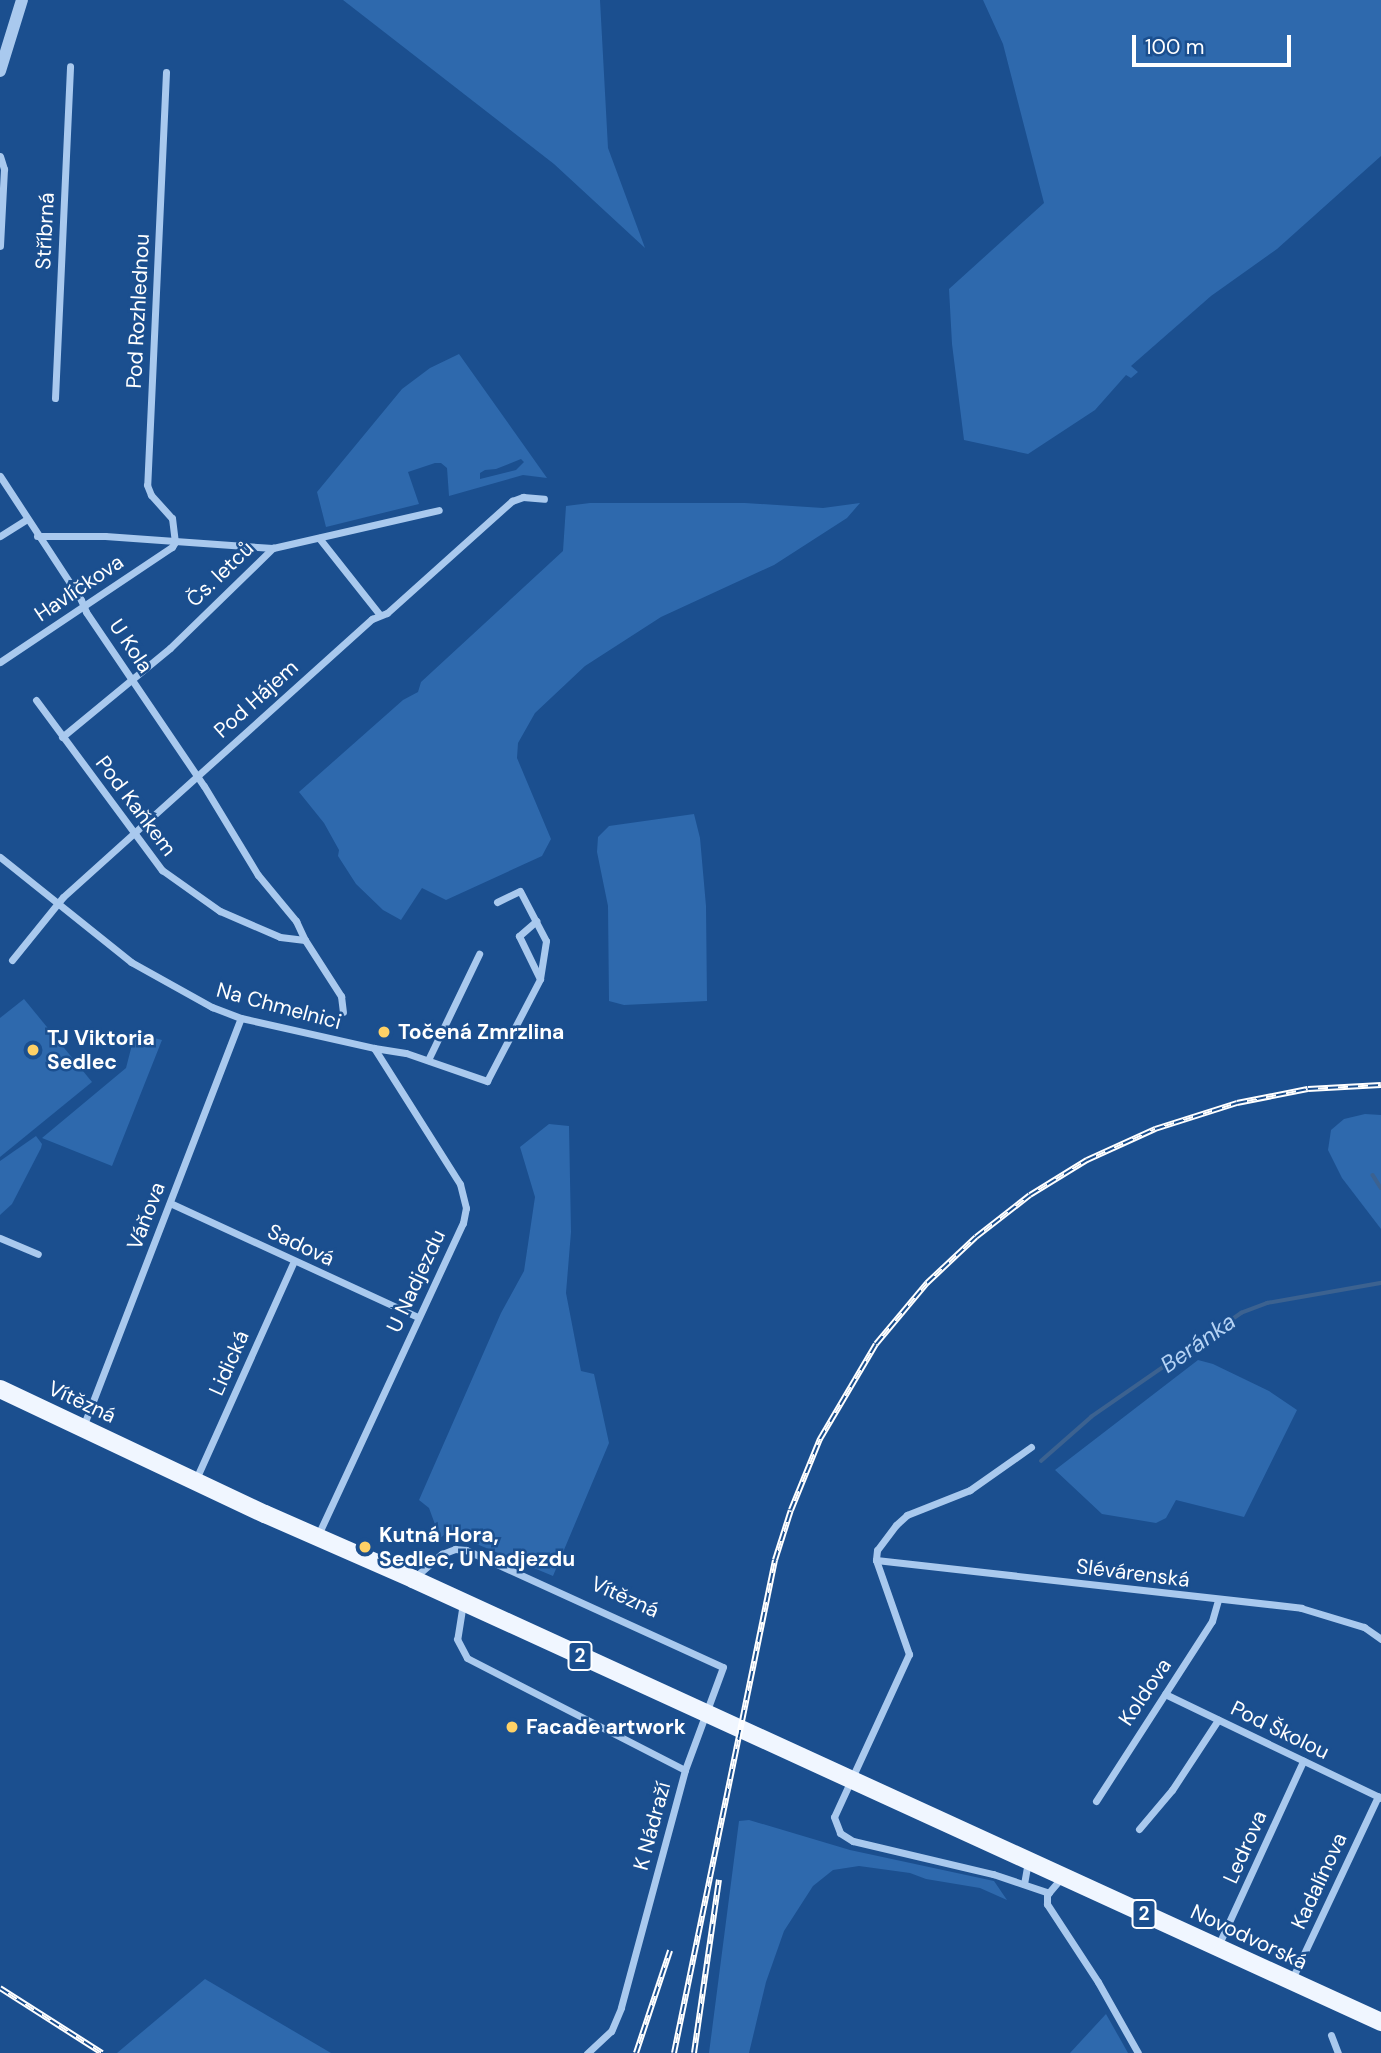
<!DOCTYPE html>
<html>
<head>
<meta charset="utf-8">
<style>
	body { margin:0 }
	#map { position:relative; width:1381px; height:2053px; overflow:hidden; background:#1b4f8f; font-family:"DM Sans",sans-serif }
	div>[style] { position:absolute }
	.green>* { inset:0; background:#2e69ad }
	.stream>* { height:3.5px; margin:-1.75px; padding:0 1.75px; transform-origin:1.75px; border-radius:1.75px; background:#3c6290 }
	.minor>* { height:7px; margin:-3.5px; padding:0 3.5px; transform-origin:3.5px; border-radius:3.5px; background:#a9c9ee }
	.tertiary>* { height:12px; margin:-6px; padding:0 6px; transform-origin:6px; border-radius:6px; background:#a9c9ee }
	.primary>* { height:18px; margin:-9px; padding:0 9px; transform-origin:9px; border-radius:9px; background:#f0f6ff }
	.rail>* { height:6px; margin-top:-3px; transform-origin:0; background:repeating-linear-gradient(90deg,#1b4f8f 0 10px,#fff 0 20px); box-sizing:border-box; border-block:2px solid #fff }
	.dots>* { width:19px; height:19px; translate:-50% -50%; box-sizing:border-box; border:4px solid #1b4f8f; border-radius:50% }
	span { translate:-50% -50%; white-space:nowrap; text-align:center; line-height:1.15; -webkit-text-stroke:5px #1b4f8f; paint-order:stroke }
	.shield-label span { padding:2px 5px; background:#1b4f8f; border:2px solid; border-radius:5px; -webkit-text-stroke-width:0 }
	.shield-label { font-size:19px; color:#fff; font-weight:700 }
	.street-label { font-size:21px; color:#fff }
	.poi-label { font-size:21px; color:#fff; font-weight:700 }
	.left { translate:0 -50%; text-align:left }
	.water-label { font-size:23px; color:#b5d3f5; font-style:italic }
	.scale { position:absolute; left:1132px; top:35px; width:159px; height:32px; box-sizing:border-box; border:4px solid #fff; border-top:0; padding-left:9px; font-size:21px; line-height:24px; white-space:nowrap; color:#fff; -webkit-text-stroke:5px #1b4f8f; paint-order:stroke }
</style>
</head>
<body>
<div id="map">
	<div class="green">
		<div style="clip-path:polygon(343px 0,600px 0,608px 148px,645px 248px,554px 164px)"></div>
		<div style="clip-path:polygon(983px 0,1381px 0,1381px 156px,1277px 249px,1211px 296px,1131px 366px,1138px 372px,1131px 378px,1126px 375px,1095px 410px,1028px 454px,964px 440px,952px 344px,949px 289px,1044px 203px,1003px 44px)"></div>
		<div style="clip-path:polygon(evenodd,459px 354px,547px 478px,523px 475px,449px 496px,447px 468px,441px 463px,435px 463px,408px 472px,419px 504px,326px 527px,317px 492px,402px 389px,430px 368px,459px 354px,521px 459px,524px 462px,516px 470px,480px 479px,480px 473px,485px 470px,496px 469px,521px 459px)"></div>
		<div style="clip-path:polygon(590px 503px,745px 503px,823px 508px,860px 503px,847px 518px,774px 565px,661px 617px,585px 666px,535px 713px,518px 743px,517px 758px,551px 839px,542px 856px,446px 900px,422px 888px,401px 920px,383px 910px,356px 884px,338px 856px,339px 850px,324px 823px,299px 792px,403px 700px,418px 692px,421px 682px,563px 551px,566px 506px)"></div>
		<div style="clip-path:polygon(694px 814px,700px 838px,706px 906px,707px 1001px,624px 1005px,609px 1001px,608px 906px,597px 852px,598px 837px,609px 826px)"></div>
		<div style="clip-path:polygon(24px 999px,92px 1082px,0 1157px,0 1018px)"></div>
		<div style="clip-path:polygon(135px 1033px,162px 1040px,112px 1166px,42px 1138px,126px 1068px)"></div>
		<div style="clip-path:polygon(1365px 1114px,1381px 1115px,1381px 1229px,1342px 1178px,1328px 1150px,1331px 1130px,1344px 1119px)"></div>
		<div style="clip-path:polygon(549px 1124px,569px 1126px,571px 1232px,566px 1293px,581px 1371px,594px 1374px,609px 1443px,553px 1576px,448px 1532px,440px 1538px,429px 1508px,419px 1500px,501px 1313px,524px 1271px,535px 1197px,520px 1147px)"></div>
		<div style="clip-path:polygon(36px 1136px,42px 1144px,41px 1148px,12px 1204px,0 1215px,0 1161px)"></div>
		<div style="clip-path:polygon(1198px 1360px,1213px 1364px,1269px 1391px,1297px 1410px,1244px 1517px,1176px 1500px,1166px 1518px,1156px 1523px,1102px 1514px,1055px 1470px)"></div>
		<div style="clip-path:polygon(749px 1820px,850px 1850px,994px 1881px,1007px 1900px,980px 1888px,926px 1879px,910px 1873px,859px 1866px,833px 1870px,813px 1886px,784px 1931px,766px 1982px,749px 2053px,709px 2053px,739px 1821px)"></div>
		<div style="clip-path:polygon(205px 1979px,331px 2053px,117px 2053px)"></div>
		<div style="clip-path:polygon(1106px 2014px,1128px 2053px,1070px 2053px)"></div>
	</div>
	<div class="stream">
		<div style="left:1373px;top:1175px;width:15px;rotate:58deg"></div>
		<div style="left:1041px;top:1461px;width:67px;rotate:-41.3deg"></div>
		<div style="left:1091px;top:1417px;width:183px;rotate:-34.7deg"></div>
		<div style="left:1241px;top:1313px;width:28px;rotate:-21deg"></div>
		<div style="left:1267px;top:1303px;width:116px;rotate:-10deg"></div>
	</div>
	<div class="minor">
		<div style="left:166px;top:72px;width:413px;rotate:92.6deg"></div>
		<div style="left:147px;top:485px;width:11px;rotate:68deg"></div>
		<div style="left:151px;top:495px;width:31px;rotate:48deg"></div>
		<div style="left:172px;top:518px;width:24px;rotate:83deg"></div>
		<div style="left:0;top:156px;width:14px;rotate:73deg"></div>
		<div style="left:4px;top:169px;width:77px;rotate:93deg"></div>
		<div style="left:55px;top:398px;width:332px;rotate:-87.4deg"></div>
		<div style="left:0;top:476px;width:148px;rotate:56.8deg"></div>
		<div style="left:81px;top:600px;width:13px;rotate:67deg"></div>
		<div style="left:86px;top:612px;width:210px;rotate:55.9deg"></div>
		<div style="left:204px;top:786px;width:104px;rotate:58.8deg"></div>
		<div style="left:258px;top:875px;width:60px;rotate:50.4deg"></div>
		<div style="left:296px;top:921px;width:21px;rotate:65deg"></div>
		<div style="left:305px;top:940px;width:67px;rotate:57.3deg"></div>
		<div style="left:341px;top:996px;width:16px;rotate:83deg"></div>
		<div style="left:0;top:536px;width:31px;rotate:-32deg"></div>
		<div style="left:37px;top:536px;width:68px"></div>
		<div style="left:105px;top:536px;width:168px;rotate:4.1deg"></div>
		<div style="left:319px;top:538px;width:98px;rotate:51.6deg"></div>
		<div style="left:0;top:662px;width:207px;rotate:-33.8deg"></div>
		<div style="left:172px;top:547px;width:6px;rotate:-59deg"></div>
		<div style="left:36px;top:700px;width:212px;rotate:53.5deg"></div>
		<div style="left:162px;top:870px;width:71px;rotate:35.3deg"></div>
		<div style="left:220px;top:911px;width:65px;rotate:23.4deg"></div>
		<div style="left:280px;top:937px;width:25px;rotate:7deg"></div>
		<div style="left:62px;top:737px;width:140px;rotate:-39.5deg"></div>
		<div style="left:170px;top:648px;width:144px;rotate:-44.2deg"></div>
		<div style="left:273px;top:548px;width:170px;rotate:-12.9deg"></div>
		<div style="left:0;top:857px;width:168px;rotate:38.7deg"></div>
		<div style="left:131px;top:962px;width:93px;rotate:29.1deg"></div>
		<div style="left:212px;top:1007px;width:31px;rotate:21deg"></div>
		<div style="left:241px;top:1018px;width:136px;rotate:12.7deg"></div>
		<div style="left:374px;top:1048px;width:32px;rotate:9deg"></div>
		<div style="left:406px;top:1053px;width:86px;rotate:19.1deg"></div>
		<div style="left:487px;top:1081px;width:115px;rotate:-62.5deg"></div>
		<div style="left:540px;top:979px;width:48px;rotate:-116deg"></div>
		<div style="left:519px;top:936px;width:23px;rotate:-41deg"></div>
		<div style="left:497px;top:902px;width:25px;rotate:-26deg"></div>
		<div style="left:520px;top:891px;width:56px;rotate:62.5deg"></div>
		<div style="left:546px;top:941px;width:37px;rotate:99deg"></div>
		<div style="left:12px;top:960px;width:81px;rotate:-51deg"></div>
		<div style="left:63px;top:897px;width:416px;rotate:-42deg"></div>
		<div style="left:372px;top:619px;width:16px;rotate:-22deg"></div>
		<div style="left:387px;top:613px;width:168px;rotate:-41.9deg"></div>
		<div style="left:512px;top:501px;width:12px;rotate:-20deg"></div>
		<div style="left:523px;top:497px;width:21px;rotate:5deg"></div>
		<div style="left:428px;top:1060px;width:118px;rotate:-64.3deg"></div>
		<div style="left:170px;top:1203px;width:273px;rotate:24.7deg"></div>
		<div style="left:0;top:1238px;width:41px;rotate:22.8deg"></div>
		<div style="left:83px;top:1427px;width:438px;rotate:-68.9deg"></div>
		<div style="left:1031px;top:1447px;width:75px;rotate:144.8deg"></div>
		<div style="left:970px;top:1490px;width:68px;rotate:158.4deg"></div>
		<div style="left:907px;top:1515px;width:15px;rotate:138deg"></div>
		<div style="left:896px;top:1525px;width:31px;rotate:127deg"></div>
		<div style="left:877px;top:1550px;width:10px;rotate:96deg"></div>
		<div style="left:876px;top:1560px;width:100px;rotate:70.7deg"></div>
		<div style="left:909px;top:1654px;width:179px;rotate:114.7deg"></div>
		<div style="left:834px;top:1817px;width:17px;rotate:69deg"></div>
		<div style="left:840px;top:1833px;width:15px;rotate:32deg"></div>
		<div style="left:853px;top:1841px;width:144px;rotate:13.3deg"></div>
		<div style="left:993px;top:1874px;width:59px;rotate:18.7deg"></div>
		<div style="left:196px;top:1479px;width:239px;rotate:-65.8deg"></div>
		<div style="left:318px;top:1535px;width:344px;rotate:-65.1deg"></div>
		<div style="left:463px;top:1223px;width:15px;rotate:-79deg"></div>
		<div style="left:466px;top:1208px;width:25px;rotate:-104deg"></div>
		<div style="left:460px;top:1184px;width:161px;rotate:-122.3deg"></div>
		<div style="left:876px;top:1560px;width:428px;rotate:6.4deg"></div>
		<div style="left:1301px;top:1608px;width:66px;rotate:16.8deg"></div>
		<div style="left:1364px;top:1627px;width:21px;rotate:35deg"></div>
		<div style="left:414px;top:1578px;width:37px;rotate:-41deg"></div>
		<div style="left:442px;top:1554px;width:14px;rotate:-21deg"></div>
		<div style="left:455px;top:1549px;width:11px;rotate:5deg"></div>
		<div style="left:466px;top:1550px;width:282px;rotate:24.5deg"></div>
		<div style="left:723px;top:1667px;width:110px;rotate:110.3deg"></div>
		<div style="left:685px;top:1770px;width:246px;rotate:105.1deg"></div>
		<div style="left:621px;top:2008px;width:25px;rotate:113deg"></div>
		<div style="left:611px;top:2031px;width:33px;rotate:137deg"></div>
		<div style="left:463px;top:1603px;width:36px;rotate:99deg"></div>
		<div style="left:457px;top:1639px;width:21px;rotate:62deg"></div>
		<div style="left:467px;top:1658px;width:245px;rotate:27.2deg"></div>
		<div style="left:1165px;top:1694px;width:240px;rotate:25.7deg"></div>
		<div style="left:1096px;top:1801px;width:214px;rotate:-57.2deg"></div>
		<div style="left:1212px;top:1621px;width:22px;rotate:-74deg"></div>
		<div style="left:1139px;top:1829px;width:51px;rotate:-49.8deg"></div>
		<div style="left:1172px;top:1790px;width:84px;rotate:-56.7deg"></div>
		<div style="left:1062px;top:1877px;width:23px;rotate:130deg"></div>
		<div style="left:1047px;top:1895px;width:9px;rotate:90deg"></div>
		<div style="left:1047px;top:1904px;width:93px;rotate:56.8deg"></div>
		<div style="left:1098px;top:1982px;width:81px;rotate:60.6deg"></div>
		<div style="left:1024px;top:1884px;width:23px;rotate:-80deg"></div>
		<div style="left:1218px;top:1946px;width:204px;rotate:-65.3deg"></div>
		<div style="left:1292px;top:1979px;width:202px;rotate:-64.8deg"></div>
		<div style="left:1331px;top:2035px;width:19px;rotate:69deg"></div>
	</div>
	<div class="tertiary">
		<div style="left:0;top:71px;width:74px;rotate:-72.8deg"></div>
	</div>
	<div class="primary">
		<div style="left:0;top:1389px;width:293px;rotate:25.3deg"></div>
		<div style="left:265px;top:1514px;width:162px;rotate:23.7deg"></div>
		<div style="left:413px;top:1579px;width:1065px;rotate:24.59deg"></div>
	</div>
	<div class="rail">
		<div style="left:0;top:1988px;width:121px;rotate:32.5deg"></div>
		<div style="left:636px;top:2053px;width:108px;rotate:-71.6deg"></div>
		<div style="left:674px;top:2053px;width:503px;rotate:-78.42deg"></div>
		<div style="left:775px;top:1560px;width:52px;rotate:-72.3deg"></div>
		<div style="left:791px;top:1510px;width:77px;rotate:-67.8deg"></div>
		<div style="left:820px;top:1439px;width:110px;rotate:-59.5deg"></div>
		<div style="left:876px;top:1344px;width:80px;rotate:-50.1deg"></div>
		<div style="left:927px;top:1283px;width:67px;rotate:-43.2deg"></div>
		<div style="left:976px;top:1237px;width:68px;rotate:-37.9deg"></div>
		<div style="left:1030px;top:1195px;width:67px;rotate:-31.6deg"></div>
		<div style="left:1087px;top:1160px;width:75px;rotate:-24.5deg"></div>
		<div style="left:1155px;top:1129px;width:86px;rotate:-17.6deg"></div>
		<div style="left:1237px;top:1103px;width:72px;rotate:-11.2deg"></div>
		<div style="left:1308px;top:1089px;width:73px;rotate:-3.1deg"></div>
		<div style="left:694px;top:2053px;width:175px;rotate:-81.8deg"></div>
	</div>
	<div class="dots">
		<div style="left:384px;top:1032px;background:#ffd166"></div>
		<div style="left:33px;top:1050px;background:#ffd166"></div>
		<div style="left:365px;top:1547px;background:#ffd166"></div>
		<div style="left:512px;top:1727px;background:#ffd166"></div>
	</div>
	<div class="shield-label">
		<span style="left:580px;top:1656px">2</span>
		<span style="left:1144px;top:1914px">2</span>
	</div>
	<div class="street-label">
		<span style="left:45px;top:231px;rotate:-87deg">Stříbrná</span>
		<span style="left:138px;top:311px;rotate:-87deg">Pod Rozhlednou</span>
		<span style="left:220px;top:574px;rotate:-44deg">Čs. letců</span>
		<span style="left:79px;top:588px;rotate:-34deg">Havlíčkova</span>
		<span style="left:131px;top:646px;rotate:56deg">U Kola</span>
		<span style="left:256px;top:699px;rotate:-42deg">Pod Hájem</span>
		<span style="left:136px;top:806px;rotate:53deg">Pod Kaňkem</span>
		<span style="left:279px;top:1006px;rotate:15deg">Na Chmelnici</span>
		<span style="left:146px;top:1216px;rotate:-69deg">Váňova</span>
		<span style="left:301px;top:1245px;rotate:25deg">Sadová</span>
		<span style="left:416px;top:1281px;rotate:-65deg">U Nadjezdu</span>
		<span style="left:229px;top:1363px;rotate:-66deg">Lidická</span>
		<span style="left:82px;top:1402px;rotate:25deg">Vítězná</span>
		<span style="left:1133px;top:1573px;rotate:7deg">Slévárenská</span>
		<span style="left:625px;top:1597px;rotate:24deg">Vítězná</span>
		<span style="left:1145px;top:1692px;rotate:-56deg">Koldova</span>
		<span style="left:1280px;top:1730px;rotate:26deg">Pod Školou</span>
		<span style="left:652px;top:1826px;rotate:-75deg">K Nádraží</span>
		<span style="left:1245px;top:1847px;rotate:-66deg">Ledrova</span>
		<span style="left:1319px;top:1881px;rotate:-65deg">Kadalínova</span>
		<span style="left:1249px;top:1937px;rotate:25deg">Novodvorská</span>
	</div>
	<div class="poi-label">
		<span class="left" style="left:398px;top:1032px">Točená Zmrzlina</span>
		<span class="left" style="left:47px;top:1050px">TJ Viktoria<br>Sedlec</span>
		<span class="left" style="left:379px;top:1547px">Kutná Hora,<br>Sedlec, U Nadjezdu</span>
		<span class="left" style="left:526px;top:1727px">Facade artwork</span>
	</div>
	<div class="water-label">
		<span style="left:1198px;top:1343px;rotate:-35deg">Beránka</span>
	</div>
	<div class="scale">100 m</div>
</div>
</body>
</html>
